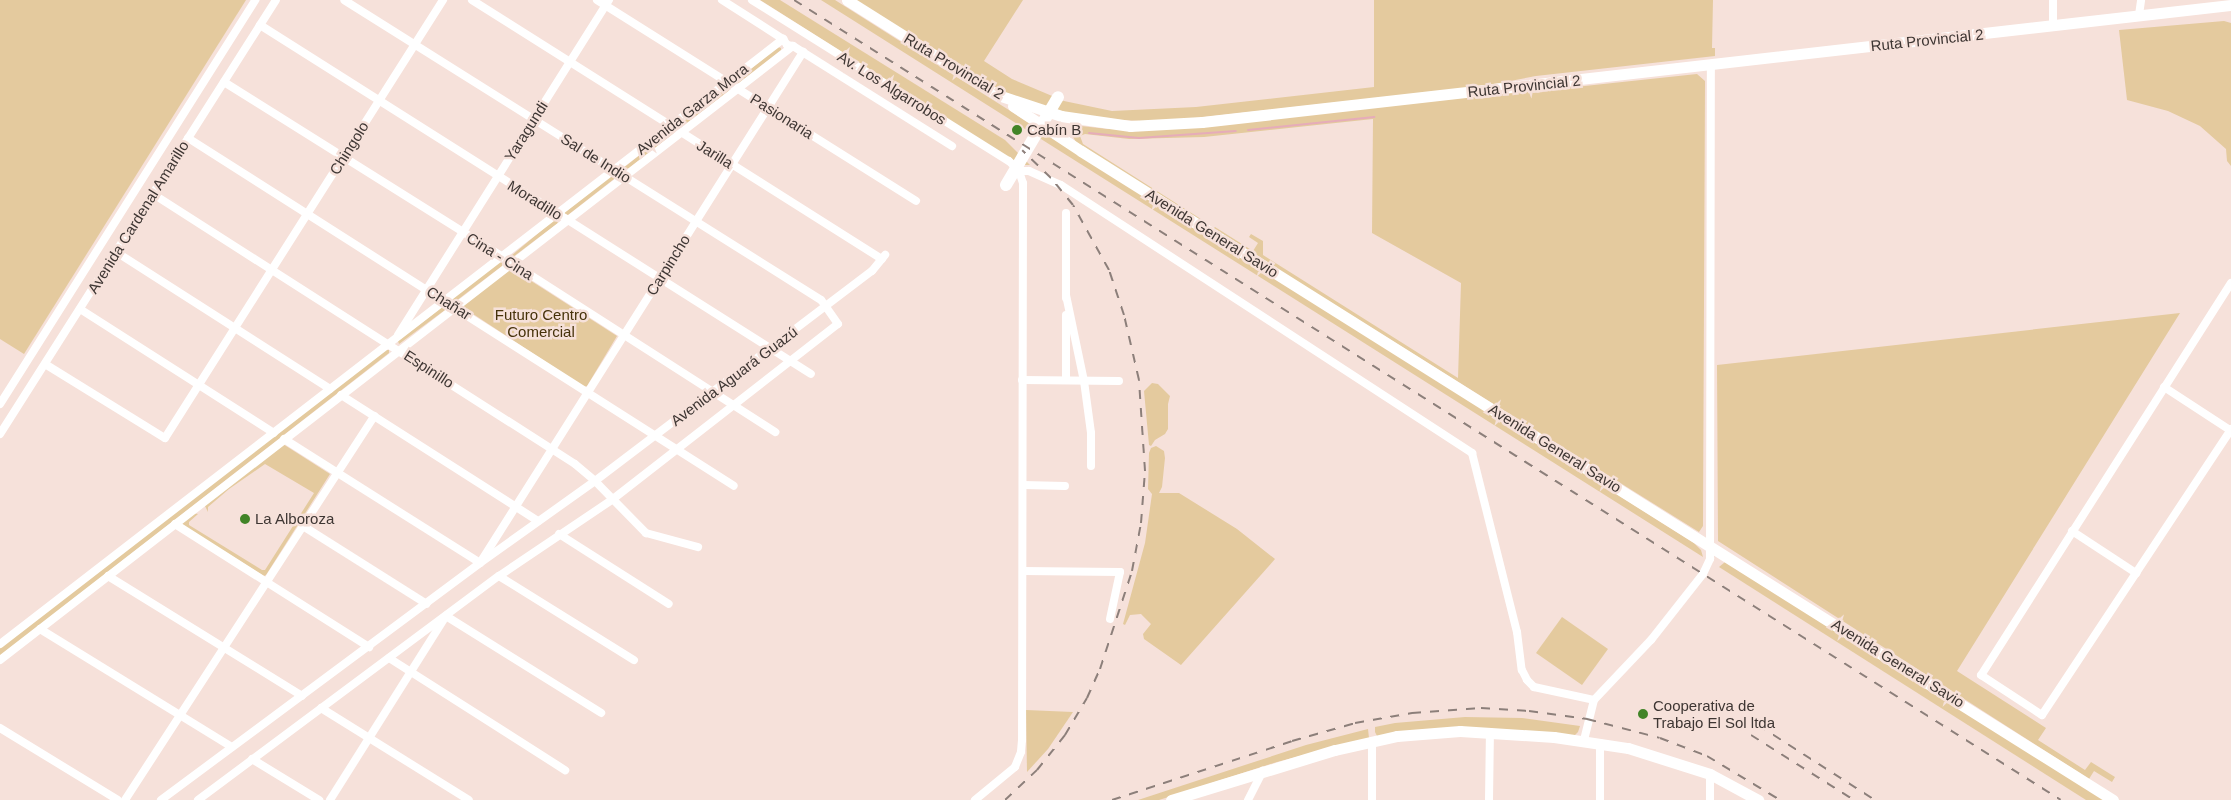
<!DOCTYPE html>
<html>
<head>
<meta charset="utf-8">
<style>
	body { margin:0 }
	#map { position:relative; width:2231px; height:800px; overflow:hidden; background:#f6e1da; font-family:Arial,sans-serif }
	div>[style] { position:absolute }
	.green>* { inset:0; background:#e4ca9e }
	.stream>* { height:2px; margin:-1px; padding:0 1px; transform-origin:1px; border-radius:1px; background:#e6acb9 }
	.street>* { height:8px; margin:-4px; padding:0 4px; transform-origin:4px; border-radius:4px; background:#fff }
	.secondary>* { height:11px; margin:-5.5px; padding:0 5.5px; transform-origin:5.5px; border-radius:5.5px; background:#fff }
	.primary>* { height:12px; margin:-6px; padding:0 6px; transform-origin:6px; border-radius:6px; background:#fff }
	.rail>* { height:2px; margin-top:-1px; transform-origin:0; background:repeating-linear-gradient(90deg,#8c7f7a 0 9px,transparent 0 18px) }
	.dots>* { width:14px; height:14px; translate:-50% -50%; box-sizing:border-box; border:2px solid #f6e1da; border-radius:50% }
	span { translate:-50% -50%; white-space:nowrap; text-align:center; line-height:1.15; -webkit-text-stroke:5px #f6e1da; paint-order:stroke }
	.street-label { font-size:15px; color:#3e3633 }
	.poi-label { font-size:15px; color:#3e3633 }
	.left { translate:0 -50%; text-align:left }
	.park-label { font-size:15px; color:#46320a }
</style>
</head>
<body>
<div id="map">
	<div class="green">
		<div style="clip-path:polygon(0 0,246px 0,24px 354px,0 339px)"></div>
		<div style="clip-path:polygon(760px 0,780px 0,1005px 140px,1030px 165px,1022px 165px,1017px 163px)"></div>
		<div style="clip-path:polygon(821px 0,835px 0,936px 64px,1694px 543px,1701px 550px,1703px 557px)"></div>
		<div style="clip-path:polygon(852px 0,1023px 0,984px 61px,1012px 79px,1064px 101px,1112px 111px,1196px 107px,1374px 87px,1374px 0,1713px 0,1712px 48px,1715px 48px,1715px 56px,1536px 76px,1484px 86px,1159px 122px,1084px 118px,1005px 94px)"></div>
		<div style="clip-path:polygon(2224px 21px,2231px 23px,2231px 166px,2227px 161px,2226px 149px,2200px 126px,2168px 111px,2127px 100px,2119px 30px)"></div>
		<div style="clip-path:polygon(778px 47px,781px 48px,781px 50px,739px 83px,736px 81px)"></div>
		<div style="clip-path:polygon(1697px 74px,1705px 81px,1703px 526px,1699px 532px,1213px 229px,1215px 227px,1253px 251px,1258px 243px,1249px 237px,1251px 234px,1263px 241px,1263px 255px,1458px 378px,1461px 283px,1372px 233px,1373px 119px,1204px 137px,1129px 139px,1085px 134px,1080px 136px,1083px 144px,1204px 221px,1203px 223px,1076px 142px,1073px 137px,1073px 130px,1081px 126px,1108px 129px,1538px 91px)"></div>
		<div style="clip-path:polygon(727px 87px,729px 91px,684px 125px,681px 125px,681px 123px)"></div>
		<div style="clip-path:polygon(671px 130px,673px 134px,625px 171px,622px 169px)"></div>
		<div style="clip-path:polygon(611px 176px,614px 176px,614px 179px,568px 215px,565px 214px,565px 212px)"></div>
		<div style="clip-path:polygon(555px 219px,558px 223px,513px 257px,511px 256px)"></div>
		<div style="clip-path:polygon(499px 262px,502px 263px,502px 266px,456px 301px,453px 301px,453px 298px)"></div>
		<div style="clip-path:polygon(511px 268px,617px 336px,587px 386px,584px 387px,464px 308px,464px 305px)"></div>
		<div style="clip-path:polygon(442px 307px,445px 310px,399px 344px,398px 341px)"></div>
		<div style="clip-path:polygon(2180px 313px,1957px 671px,2046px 728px,2038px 740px,2085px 770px,2091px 762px,2115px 777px,2112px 782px,2094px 771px,2089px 779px,1718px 541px,1717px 365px)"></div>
		<div style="clip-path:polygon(386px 350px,389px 350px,389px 353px,0 656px,0 647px)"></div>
		<div style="clip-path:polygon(1152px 383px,1158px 384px,1170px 396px,1168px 404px,1168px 429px,1165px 434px,1155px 440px,1151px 446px,1149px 445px,1144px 391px)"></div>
		<div style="clip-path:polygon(283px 444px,330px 474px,266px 575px,264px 576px,179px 523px,193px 513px,198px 514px,189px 522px,189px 525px,262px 570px,265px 570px,314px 493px,265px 464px,229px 489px,208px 507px,208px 512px,204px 504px)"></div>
		<div style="clip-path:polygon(1156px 446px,1164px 451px,1165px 458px,1162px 487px,1159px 493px,1179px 493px,1237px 529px,1275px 559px,1181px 665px,1144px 639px,1143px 634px,1151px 624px,1141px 614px,1130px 615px,1125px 625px,1123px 624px,1145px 543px,1152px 494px,1148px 489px,1149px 453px,1151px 448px)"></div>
		<div style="clip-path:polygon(1725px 562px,2104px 800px,2086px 800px,1719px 567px)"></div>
		<div style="clip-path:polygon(1562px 617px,1608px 649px,1582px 685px,1536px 653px)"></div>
		<div style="clip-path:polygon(1026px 710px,1073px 712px,1048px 749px,1027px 772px)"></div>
		<div style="clip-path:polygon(1465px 717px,1522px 718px,1580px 726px,1578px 732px,1575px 735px,1377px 736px,1375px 732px,1375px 727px,1395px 723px)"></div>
		<div style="clip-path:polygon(1368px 729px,1369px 738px,1277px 762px,1159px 800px,1138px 800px,1306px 745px)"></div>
	</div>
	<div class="stream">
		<div style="left:1248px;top:130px;width:127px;rotate:-5.9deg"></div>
		<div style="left:1089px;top:133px;width:50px;rotate:5.7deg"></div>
		<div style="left:1139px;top:138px;width:97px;rotate:-4.1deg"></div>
	</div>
	<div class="street">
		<div style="left:472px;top:0;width:485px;rotate:32.3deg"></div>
		<div style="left:597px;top:0;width:377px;rotate:32.2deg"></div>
		<div style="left:722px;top:0;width:72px;rotate:32.6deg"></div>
		<div style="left:783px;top:39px;width:7px;rotate:56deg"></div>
		<div style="left:787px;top:45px;width:6px;rotate:9deg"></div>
		<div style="left:793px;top:46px;width:188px;rotate:32.2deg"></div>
		<div style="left:752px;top:0;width:303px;rotate:32.1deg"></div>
		<div style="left:1009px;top:161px;width:14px;rotate:45deg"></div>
		<div style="left:1019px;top:171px;width:13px;rotate:72deg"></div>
		<div style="left:1023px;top:183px;width:557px;rotate:90.1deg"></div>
		<div style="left:1022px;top:740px;width:12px;rotate:95deg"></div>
		<div style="left:1021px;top:752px;width:16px;rotate:112deg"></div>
		<div style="left:1015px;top:767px;width:52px;rotate:140.5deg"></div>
		<div style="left:2053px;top:0;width:26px;rotate:90deg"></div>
		<div style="left:2139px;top:15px;width:15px;rotate:-82deg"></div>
		<div style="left:260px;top:25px;width:652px;rotate:32.35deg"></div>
		<div style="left:224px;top:82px;width:340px;rotate:32.1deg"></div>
		<div style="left:512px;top:263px;width:313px;rotate:32.7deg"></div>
		<div style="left:188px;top:138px;width:647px;rotate:32.51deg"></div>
		<div style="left:1019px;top:171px;width:10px"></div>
		<div style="left:1029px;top:171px;width:35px;rotate:24deg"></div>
		<div style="left:1061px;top:185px;width:491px;rotate:33.1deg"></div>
		<div style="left:1472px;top:453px;width:185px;rotate:75.9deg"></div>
		<div style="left:1517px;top:632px;width:38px;rotate:83deg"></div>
		<div style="left:1522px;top:670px;width:11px;rotate:63deg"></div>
		<div style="left:1527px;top:680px;width:10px;rotate:45deg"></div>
		<div style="left:1534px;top:687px;width:61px;rotate:12.2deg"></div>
		<div style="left:153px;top:194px;width:501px;rotate:32.61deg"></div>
		<div style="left:575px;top:464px;width:26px;rotate:40deg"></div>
		<div style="left:595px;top:481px;width:73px;rotate:45.6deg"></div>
		<div style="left:646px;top:533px;width:54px;rotate:15.1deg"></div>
		<div style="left:116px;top:252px;width:254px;rotate:32.6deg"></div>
		<div style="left:2231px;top:283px;width:465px;rotate:122.5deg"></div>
		<div style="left:1981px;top:675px;width:73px;rotate:33.3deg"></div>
		<div style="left:2042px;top:715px;width:343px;rotate:-56.5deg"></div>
		<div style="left:1066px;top:295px;width:88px;rotate:78.2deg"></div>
		<div style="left:1084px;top:381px;width:52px;rotate:82.3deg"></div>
		<div style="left:1091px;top:433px;width:33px;rotate:90deg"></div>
		<div style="left:1066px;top:298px;width:85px;rotate:-90deg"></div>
		<div style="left:80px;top:309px;width:230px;rotate:32.6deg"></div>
		<div style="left:398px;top:335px;width:396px;rotate:-57.8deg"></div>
		<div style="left:45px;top:364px;width:141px;rotate:31.7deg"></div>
		<div style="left:165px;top:438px;width:519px;rotate:-57.6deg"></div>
		<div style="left:1022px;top:380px;width:97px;rotate:0.6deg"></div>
		<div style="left:1066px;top:380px;width:65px;rotate:-90deg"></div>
		<div style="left:2164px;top:387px;width:79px;rotate:33.1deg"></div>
		<div style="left:341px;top:395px;width:234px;rotate:32.6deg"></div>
		<div style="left:0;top:404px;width:478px;rotate:-57.7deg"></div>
		<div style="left:0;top:434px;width:514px;rotate:-57.55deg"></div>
		<div style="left:284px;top:439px;width:232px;rotate:32.3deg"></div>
		<div style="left:480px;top:563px;width:605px;rotate:-57.7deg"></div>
		<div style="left:1023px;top:485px;width:42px;rotate:1.4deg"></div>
		<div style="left:175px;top:524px;width:230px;rotate:32.4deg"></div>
		<div style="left:303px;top:526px;width:146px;rotate:32.2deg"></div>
		<div style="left:2072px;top:531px;width:77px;rotate:33.3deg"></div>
		<div style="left:559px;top:534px;width:130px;rotate:32.5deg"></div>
		<div style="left:1023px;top:571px;width:97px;rotate:0.6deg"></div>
		<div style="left:1120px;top:572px;width:48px;rotate:102deg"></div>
		<div style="left:108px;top:576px;width:228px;rotate:31.7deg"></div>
		<div style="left:499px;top:576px;width:159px;rotate:31.9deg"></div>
		<div style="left:40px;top:629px;width:225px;rotate:31.6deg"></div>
		<div style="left:0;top:644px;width:990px;rotate:-37.69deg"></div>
		<div style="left:389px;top:658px;width:209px;rotate:32.5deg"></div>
		<div style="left:0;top:660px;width:1003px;rotate:-37.75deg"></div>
		<div style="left:321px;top:708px;width:174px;rotate:31.9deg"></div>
		<div style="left:0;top:728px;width:138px;rotate:31.4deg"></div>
		<div style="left:1584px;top:740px;width:41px;rotate:-76deg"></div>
		<div style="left:1594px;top:700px;width:83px;rotate:-46.5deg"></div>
		<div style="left:1651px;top:640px;width:84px;rotate:-51.8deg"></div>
		<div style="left:1703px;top:574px;width:17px;rotate:-65deg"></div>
		<div style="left:1710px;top:559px;width:494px;rotate:-89.9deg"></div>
		<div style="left:1372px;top:742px;width:58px;rotate:90deg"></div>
		<div style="left:1600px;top:743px;width:57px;rotate:90deg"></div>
		<div style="left:252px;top:759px;width:79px;rotate:31.5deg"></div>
		<div style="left:1710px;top:774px;width:26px;rotate:90deg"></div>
		<div style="left:125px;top:800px;width:458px;rotate:-57deg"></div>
		<div style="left:161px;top:800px;width:397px;rotate:-36.6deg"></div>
		<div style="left:480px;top:563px;width:141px;rotate:-35.5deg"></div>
		<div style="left:595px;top:481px;width:348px;rotate:-37.2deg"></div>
		<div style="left:872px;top:271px;width:21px;rotate:-51deg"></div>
		<div style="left:198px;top:800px;width:375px;rotate:-36.7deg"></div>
		<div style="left:499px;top:576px;width:138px;rotate:-34deg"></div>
		<div style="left:613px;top:499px;width:285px;rotate:-37.9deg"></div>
		<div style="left:838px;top:324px;width:29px;rotate:-125deg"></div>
		<div style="left:821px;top:300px;width:563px;rotate:-147.83deg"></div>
		<div style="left:330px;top:800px;width:218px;rotate:-57.8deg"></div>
		<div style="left:446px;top:616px;width:183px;rotate:32deg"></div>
		<div style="left:1248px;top:800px;width:33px;rotate:-63deg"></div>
		<div style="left:1489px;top:800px;width:68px;rotate:-89.2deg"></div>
	</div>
	<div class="secondary">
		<div style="left:847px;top:0;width:178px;rotate:32.2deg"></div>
		<div style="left:998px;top:95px;width:66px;rotate:18.4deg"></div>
		<div style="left:1061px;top:116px;width:70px;rotate:8.2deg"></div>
		<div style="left:1130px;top:126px;width:72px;rotate:-3.2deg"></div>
		<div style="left:1202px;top:122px;width:1036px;rotate:-6.49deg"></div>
		<div style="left:1013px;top:106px;width:82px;rotate:33.5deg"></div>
		<div style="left:1081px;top:151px;width:1219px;rotate:32.16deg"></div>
		<div style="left:1171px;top:800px;width:171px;rotate:-17deg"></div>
		<div style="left:1335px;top:750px;width:64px;rotate:-12.7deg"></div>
		<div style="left:1397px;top:736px;width:63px;rotate:-4.5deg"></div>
		<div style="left:1460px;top:731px;width:94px;rotate:3.7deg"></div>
		<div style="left:1554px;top:737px;width:75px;rotate:8.5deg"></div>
		<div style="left:1628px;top:748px;width:86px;rotate:17.6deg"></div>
		<div style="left:1710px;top:774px;width:55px;rotate:28.4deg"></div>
	</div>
	<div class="primary">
		<div style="left:1006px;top:185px;width:102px;rotate:-59.4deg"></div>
	</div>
	<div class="rail">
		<div style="left:794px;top:0;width:1498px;rotate:32.27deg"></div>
		<div style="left:1758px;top:725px;width:139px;rotate:32.7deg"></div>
		<div style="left:1751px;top:735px;width:122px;rotate:32.3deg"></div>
		<div style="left:1005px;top:800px;width:44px;rotate:-43.2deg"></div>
		<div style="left:1037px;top:770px;width:45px;rotate:-51.3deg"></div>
		<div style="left:1065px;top:735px;width:43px;rotate:-59.3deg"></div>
		<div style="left:1087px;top:698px;width:32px;rotate:-66deg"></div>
		<div style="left:1100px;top:669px;width:103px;rotate:-71.9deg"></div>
		<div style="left:1132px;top:571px;width:49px;rotate:-79.4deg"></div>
		<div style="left:1141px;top:523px;width:52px;rotate:-85.6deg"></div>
		<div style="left:1145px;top:471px;width:91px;rotate:-93.8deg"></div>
		<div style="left:1139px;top:380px;width:67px;rotate:-103deg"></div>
		<div style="left:1124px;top:315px;width:47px;rotate:-108.4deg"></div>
		<div style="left:1109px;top:270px;width:74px;rotate:-119deg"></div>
		<div style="left:1073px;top:205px;width:35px;rotate:-129deg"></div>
		<div style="left:1051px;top:178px;width:40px;rotate:-136deg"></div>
		<div style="left:1112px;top:800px;width:189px;rotate:-18.1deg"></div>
		<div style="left:1292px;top:741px;width:66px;rotate:-15.9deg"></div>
		<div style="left:1355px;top:723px;width:58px;rotate:-10deg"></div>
		<div style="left:1412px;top:713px;width:69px;rotate:-4.1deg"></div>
		<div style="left:1481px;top:708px;width:48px;rotate:3.6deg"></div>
		<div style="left:1529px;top:711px;width:59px;rotate:7.9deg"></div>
		<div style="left:1587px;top:719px;width:75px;rotate:14.6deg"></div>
		<div style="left:1660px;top:738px;width:50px;rotate:21deg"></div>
		<div style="left:1707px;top:756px;width:85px;rotate:31.1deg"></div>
	</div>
	<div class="dots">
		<div style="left:1017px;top:130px;background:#418427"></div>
		<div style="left:245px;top:519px;background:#418427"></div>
		<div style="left:1643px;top:714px;background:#418427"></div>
	</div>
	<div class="street-label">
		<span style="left:1927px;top:40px;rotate:-6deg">Ruta Provincial 2</span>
		<span style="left:954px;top:66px;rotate:31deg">Ruta Provincial 2</span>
		<span style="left:1524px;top:86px;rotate:-6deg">Ruta Provincial 2</span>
		<span style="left:892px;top:88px;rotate:32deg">Av. Los Algarrobos</span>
		<span style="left:692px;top:109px;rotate:-38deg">Avenida Garza Mora</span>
		<span style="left:782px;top:116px;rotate:32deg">Pasionaria</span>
		<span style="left:526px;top:131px;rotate:-58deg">Yaragundi</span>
		<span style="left:349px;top:148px;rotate:-58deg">Chingolo</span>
		<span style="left:715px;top:154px;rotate:32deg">Jarilla</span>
		<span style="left:596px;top:158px;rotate:32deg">Sal de Indio</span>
		<span style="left:535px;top:200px;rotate:32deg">Moradillo</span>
		<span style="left:138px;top:217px;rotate:-58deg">Avenida Cardenal Amarillo</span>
		<span style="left:1212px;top:233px;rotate:32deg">Avenida General Savio</span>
		<span style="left:500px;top:256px;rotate:32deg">Cina - Cina</span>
		<span style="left:668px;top:265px;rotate:-58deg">Carpincho</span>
		<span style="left:449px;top:303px;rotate:32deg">Chañar</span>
		<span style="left:429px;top:369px;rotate:33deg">Espinillo</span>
		<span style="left:734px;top:376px;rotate:-37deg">Avenida Aguará Guazú</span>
		<span style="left:1555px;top:448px;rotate:32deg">Avenida General Savio</span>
		<span style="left:1898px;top:663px;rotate:32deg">Avenida General Savio</span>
	</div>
	<div class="poi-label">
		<span class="left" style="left:1027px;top:130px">Cabín B</span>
		<span class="left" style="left:255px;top:519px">La Alboroza</span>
		<span class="left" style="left:1653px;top:714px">Cooperativa de<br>Trabajo El Sol ltda</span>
	</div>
	<div class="park-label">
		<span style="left:541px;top:323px">Futuro Centro<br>Comercial</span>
	</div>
</div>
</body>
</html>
